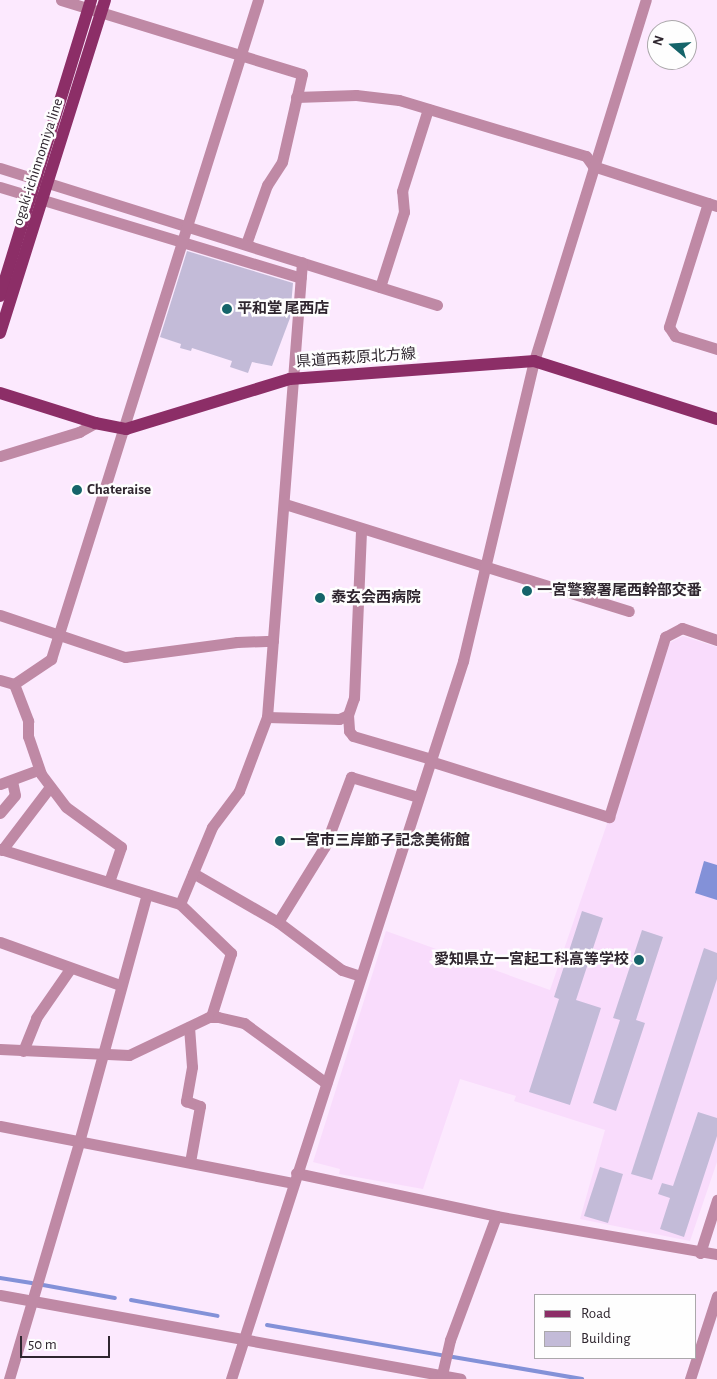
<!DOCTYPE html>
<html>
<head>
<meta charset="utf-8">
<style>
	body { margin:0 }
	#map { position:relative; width:717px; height:1379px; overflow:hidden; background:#fce9fe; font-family:"Alegreya Sans","Noto Sans JP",sans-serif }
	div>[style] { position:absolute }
	.built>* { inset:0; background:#f9dcfc }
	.water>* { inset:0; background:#8391d8 }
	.stream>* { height:4px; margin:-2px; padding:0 2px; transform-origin:2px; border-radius:2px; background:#8391d8 }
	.building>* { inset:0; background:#c3bbd8 }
	.minor>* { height:11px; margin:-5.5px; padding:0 5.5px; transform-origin:5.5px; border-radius:5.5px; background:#bf89a5 }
	.major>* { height:12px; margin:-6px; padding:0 6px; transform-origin:6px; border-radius:6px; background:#8c2e67 }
	.dots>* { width:14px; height:14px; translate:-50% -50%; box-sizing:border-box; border:2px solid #fefefe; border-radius:50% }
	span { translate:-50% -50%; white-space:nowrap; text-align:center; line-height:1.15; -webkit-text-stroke:5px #fefefe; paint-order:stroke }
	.street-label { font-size:15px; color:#2f262f }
	.poi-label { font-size:15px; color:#2f262f; font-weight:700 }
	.left { translate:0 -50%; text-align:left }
	.right { translate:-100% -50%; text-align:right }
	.legend { position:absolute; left:534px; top:1294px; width:162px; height:65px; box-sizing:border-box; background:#fefefe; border:1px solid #aba8ab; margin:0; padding:6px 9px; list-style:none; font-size:15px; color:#2f262f }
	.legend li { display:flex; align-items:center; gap:10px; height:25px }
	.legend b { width:25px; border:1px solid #aba8ab }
	.north { position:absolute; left:647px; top:20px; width:50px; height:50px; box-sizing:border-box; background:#fefefe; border:1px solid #aba8ab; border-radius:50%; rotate:288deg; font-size:14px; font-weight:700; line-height:20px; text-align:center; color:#2f262f }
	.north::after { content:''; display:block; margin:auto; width:18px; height:22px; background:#15646a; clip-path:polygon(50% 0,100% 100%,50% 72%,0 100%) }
	.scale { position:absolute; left:20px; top:1336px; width:90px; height:22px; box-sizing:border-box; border:2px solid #2f262f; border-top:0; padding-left:6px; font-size:15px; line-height:18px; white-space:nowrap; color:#2f262f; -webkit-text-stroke:4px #fefefe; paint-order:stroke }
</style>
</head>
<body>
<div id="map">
	<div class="built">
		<div style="clip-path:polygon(683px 636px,717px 647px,717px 1162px,690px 1241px,580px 1219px,605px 1130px,514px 1101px,516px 1096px,460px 1079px,423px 1189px,339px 1174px,340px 1169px,313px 1162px,386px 931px,550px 990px,669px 643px)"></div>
	</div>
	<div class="water">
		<div style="clip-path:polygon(704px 861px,717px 865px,717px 900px,695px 893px)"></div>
	</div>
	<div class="stream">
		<div style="left:0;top:1278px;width:32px;rotate:9deg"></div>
		<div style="left:43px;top:1285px;width:73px;rotate:10.2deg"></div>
		<div style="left:131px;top:1300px;width:88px;rotate:10.4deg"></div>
		<div style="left:267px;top:1325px;width:177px;rotate:9.8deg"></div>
		<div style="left:453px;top:1357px;width:131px;rotate:9.7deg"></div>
	</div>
	<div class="building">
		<div style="clip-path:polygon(187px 251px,293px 283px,290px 318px,272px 366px,252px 362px,248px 373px,230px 367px,232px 361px,192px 348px,191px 351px,180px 348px,181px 344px,160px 337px)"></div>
		<div style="clip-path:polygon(582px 911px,603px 918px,576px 1000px,601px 1008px,570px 1105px,529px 1092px,559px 999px,554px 997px)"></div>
		<div style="clip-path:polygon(642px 930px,663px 937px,636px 1020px,645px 1023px,616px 1111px,593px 1103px,620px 1020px,613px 1018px)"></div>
		<div style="clip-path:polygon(704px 948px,717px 953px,717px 979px,652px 1180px,631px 1174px)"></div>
		<div style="clip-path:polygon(698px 1112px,717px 1118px,717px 1136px,684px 1237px,660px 1229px,670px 1198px,658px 1194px,662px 1183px,673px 1186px)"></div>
		<div style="clip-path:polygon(600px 1167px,623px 1174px,608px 1223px,584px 1216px)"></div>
	</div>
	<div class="minor">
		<div style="left:61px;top:0;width:252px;rotate:17.1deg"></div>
		<div style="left:302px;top:74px;width:90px;rotate:102.8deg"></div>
		<div style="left:282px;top:162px;width:27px;rotate:123deg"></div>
		<div style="left:267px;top:185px;width:63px;rotate:109.6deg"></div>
		<div style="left:296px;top:97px;width:60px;rotate:-1.9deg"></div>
		<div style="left:356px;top:95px;width:43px;rotate:6.6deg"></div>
		<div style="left:399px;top:100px;width:195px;rotate:16.7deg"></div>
		<div style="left:586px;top:156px;width:12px;rotate:55deg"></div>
		<div style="left:593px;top:166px;width:130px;rotate:17.9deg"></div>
		<div style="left:0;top:168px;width:458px;rotate:17.4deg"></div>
		<div style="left:0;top:187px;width:314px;rotate:16.8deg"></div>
		<div style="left:708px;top:203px;width:130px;rotate:107.5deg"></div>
		<div style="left:669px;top:327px;width:11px;rotate:56deg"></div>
		<div style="left:675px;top:336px;width:44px;rotate:17.2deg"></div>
		<div style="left:380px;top:287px;width:79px;rotate:-72.3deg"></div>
		<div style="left:404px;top:212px;width:21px;rotate:-95deg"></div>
		<div style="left:402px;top:191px;width:86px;rotate:-72.4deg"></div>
		<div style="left:0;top:456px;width:83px;rotate:-16.9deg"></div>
		<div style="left:79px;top:432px;width:18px;rotate:-29deg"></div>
		<div style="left:285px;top:504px;width:360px;rotate:17.3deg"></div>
		<div style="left:0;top:615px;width:132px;rotate:18.6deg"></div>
		<div style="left:125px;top:657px;width:113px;rotate:-7.6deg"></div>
		<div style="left:237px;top:642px;width:36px;rotate:-2deg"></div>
		<div style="left:0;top:680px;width:15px;rotate:16deg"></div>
		<div style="left:14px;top:684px;width:45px;rotate:-34deg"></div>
		<div style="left:51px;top:659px;width:691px;rotate:-72.56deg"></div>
		<div style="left:14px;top:684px;width:40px;rotate:69deg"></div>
		<div style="left:28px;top:721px;width:15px;rotate:90deg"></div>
		<div style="left:28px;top:736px;width:40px;rotate:71.1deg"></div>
		<div style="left:41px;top:774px;width:41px;rotate:52.9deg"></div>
		<div style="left:66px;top:807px;width:68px;rotate:36deg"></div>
		<div style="left:121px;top:847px;width:37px;rotate:109deg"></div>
		<div style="left:348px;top:715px;width:16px;rotate:86deg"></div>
		<div style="left:349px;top:731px;width:6px;rotate:51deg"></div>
		<div style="left:353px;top:736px;width:81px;rotate:16.4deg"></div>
		<div style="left:267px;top:717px;width:72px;rotate:1.6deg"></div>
		<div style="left:339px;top:719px;width:10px;rotate:-24deg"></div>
		<div style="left:348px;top:715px;width:18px;rotate:-71deg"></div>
		<div style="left:354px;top:698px;width:169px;rotate:-87.6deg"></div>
		<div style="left:430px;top:761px;width:188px;rotate:17.4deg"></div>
		<div style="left:609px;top:817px;width:189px;rotate:-72.7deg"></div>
		<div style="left:665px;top:637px;width:19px;rotate:-28deg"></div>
		<div style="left:682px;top:628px;width:37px;rotate:19deg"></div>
		<div style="left:0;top:784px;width:40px;rotate:-20.2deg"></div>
		<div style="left:0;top:813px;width:23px;rotate:-50deg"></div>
		<div style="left:15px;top:795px;width:14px;rotate:-102deg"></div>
		<div style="left:0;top:849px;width:188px;rotate:17deg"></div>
		<div style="left:180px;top:904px;width:71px;rotate:43.9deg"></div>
		<div style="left:231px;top:953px;width:67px;rotate:107.4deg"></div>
		<div style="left:2px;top:850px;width:79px;rotate:-52.7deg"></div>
		<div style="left:193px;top:873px;width:98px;rotate:30deg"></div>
		<div style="left:278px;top:922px;width:80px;rotate:36.9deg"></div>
		<div style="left:342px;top:970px;width:19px;rotate:18deg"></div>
		<div style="left:180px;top:904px;width:83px;rotate:-67.4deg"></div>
		<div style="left:212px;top:827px;width:45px;rotate:-53.1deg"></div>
		<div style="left:239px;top:791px;width:79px;rotate:-69.3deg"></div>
		<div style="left:267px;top:717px;width:456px;rotate:-85.6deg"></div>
		<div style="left:278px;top:922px;width:89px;rotate:-58.3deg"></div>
		<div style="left:325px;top:846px;width:74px;rotate:-69.4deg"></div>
		<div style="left:351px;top:777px;width:70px;rotate:16.6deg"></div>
		<div style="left:0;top:942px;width:127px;rotate:19.7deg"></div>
		<div style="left:189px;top:1027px;width:40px;rotate:85.7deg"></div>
		<div style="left:192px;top:1067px;width:35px;rotate:100deg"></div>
		<div style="left:186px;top:1101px;width:15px;rotate:20deg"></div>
		<div style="left:200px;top:1106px;width:57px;rotate:100.1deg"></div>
		<div style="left:0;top:1049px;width:129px;rotate:2.7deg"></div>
		<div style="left:129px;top:1055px;width:89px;rotate:-25.4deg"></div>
		<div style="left:209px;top:1017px;width:9px"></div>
		<div style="left:218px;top:1017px;width:27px;rotate:13deg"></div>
		<div style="left:244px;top:1023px;width:102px;rotate:36.2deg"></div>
		<div style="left:23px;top:1051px;width:35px;rotate:-68deg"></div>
		<div style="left:36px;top:1018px;width:60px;rotate:-55.2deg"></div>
		<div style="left:0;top:1126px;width:298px;rotate:11deg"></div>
		<div style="left:296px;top:1173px;width:205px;rotate:12.1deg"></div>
		<div style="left:496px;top:1216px;width:224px;rotate:9.8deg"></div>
		<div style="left:700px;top:1253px;width:56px;rotate:-72.2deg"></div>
		<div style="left:0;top:1295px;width:468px;rotate:10.3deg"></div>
		<div style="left:9px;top:1379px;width:247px;rotate:-73.5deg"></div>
		<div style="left:79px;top:1142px;width:257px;rotate:-74.7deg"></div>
		<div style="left:231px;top:1379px;width:755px;rotate:-72.09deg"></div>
		<div style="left:463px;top:661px;width:308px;rotate:-76.7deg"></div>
		<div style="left:534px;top:361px;width:378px;rotate:-72.8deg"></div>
		<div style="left:441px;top:1379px;width:40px;rotate:-77deg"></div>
		<div style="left:450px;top:1340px;width:132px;rotate:-69.6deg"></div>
		<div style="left:690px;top:1379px;width:87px;rotate:-72deg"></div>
	</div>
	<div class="major">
		<div style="left:0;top:296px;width:310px;rotate:-72.9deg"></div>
		<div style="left:0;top:333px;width:349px;rotate:-72.5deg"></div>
		<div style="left:0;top:393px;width:100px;rotate:17.5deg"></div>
		<div style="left:95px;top:423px;width:32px;rotate:11deg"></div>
		<div style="left:126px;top:429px;width:171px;rotate:-17deg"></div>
		<div style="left:290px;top:379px;width:245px;rotate:-4.2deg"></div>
		<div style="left:534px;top:361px;width:192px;rotate:17.6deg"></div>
	</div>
	<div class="dots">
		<div style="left:227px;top:309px;background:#15646a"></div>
		<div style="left:77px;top:490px;background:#15646a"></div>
		<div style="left:527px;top:591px;background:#15646a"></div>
		<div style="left:320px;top:598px;background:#15646a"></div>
		<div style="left:280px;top:841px;background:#15646a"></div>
		<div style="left:639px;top:960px;background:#15646a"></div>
	</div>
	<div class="street-label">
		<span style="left:38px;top:162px;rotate:-72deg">ogaki-ichinnomiya line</span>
		<span style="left:356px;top:358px;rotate:-4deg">県道西萩原北方線</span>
	</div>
	<div class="poi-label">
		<span class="left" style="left:237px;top:309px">平和堂 尾西店</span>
		<span class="left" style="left:87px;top:490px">Chateraise</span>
		<span class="left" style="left:537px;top:591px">一宮警察署尾西幹部交番</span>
		<span class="left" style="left:331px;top:598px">泰玄会西病院</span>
		<span class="left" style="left:290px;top:841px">一宮市三岸節子記念美術館</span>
		<span class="right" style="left:629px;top:960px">愛知県立一宮起工科高等学校</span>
	</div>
	<ul class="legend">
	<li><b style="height:6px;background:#8c2e67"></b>Road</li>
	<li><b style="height:14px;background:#c3bbd8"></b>Building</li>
	</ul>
	<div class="north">N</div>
	<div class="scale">50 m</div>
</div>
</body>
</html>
